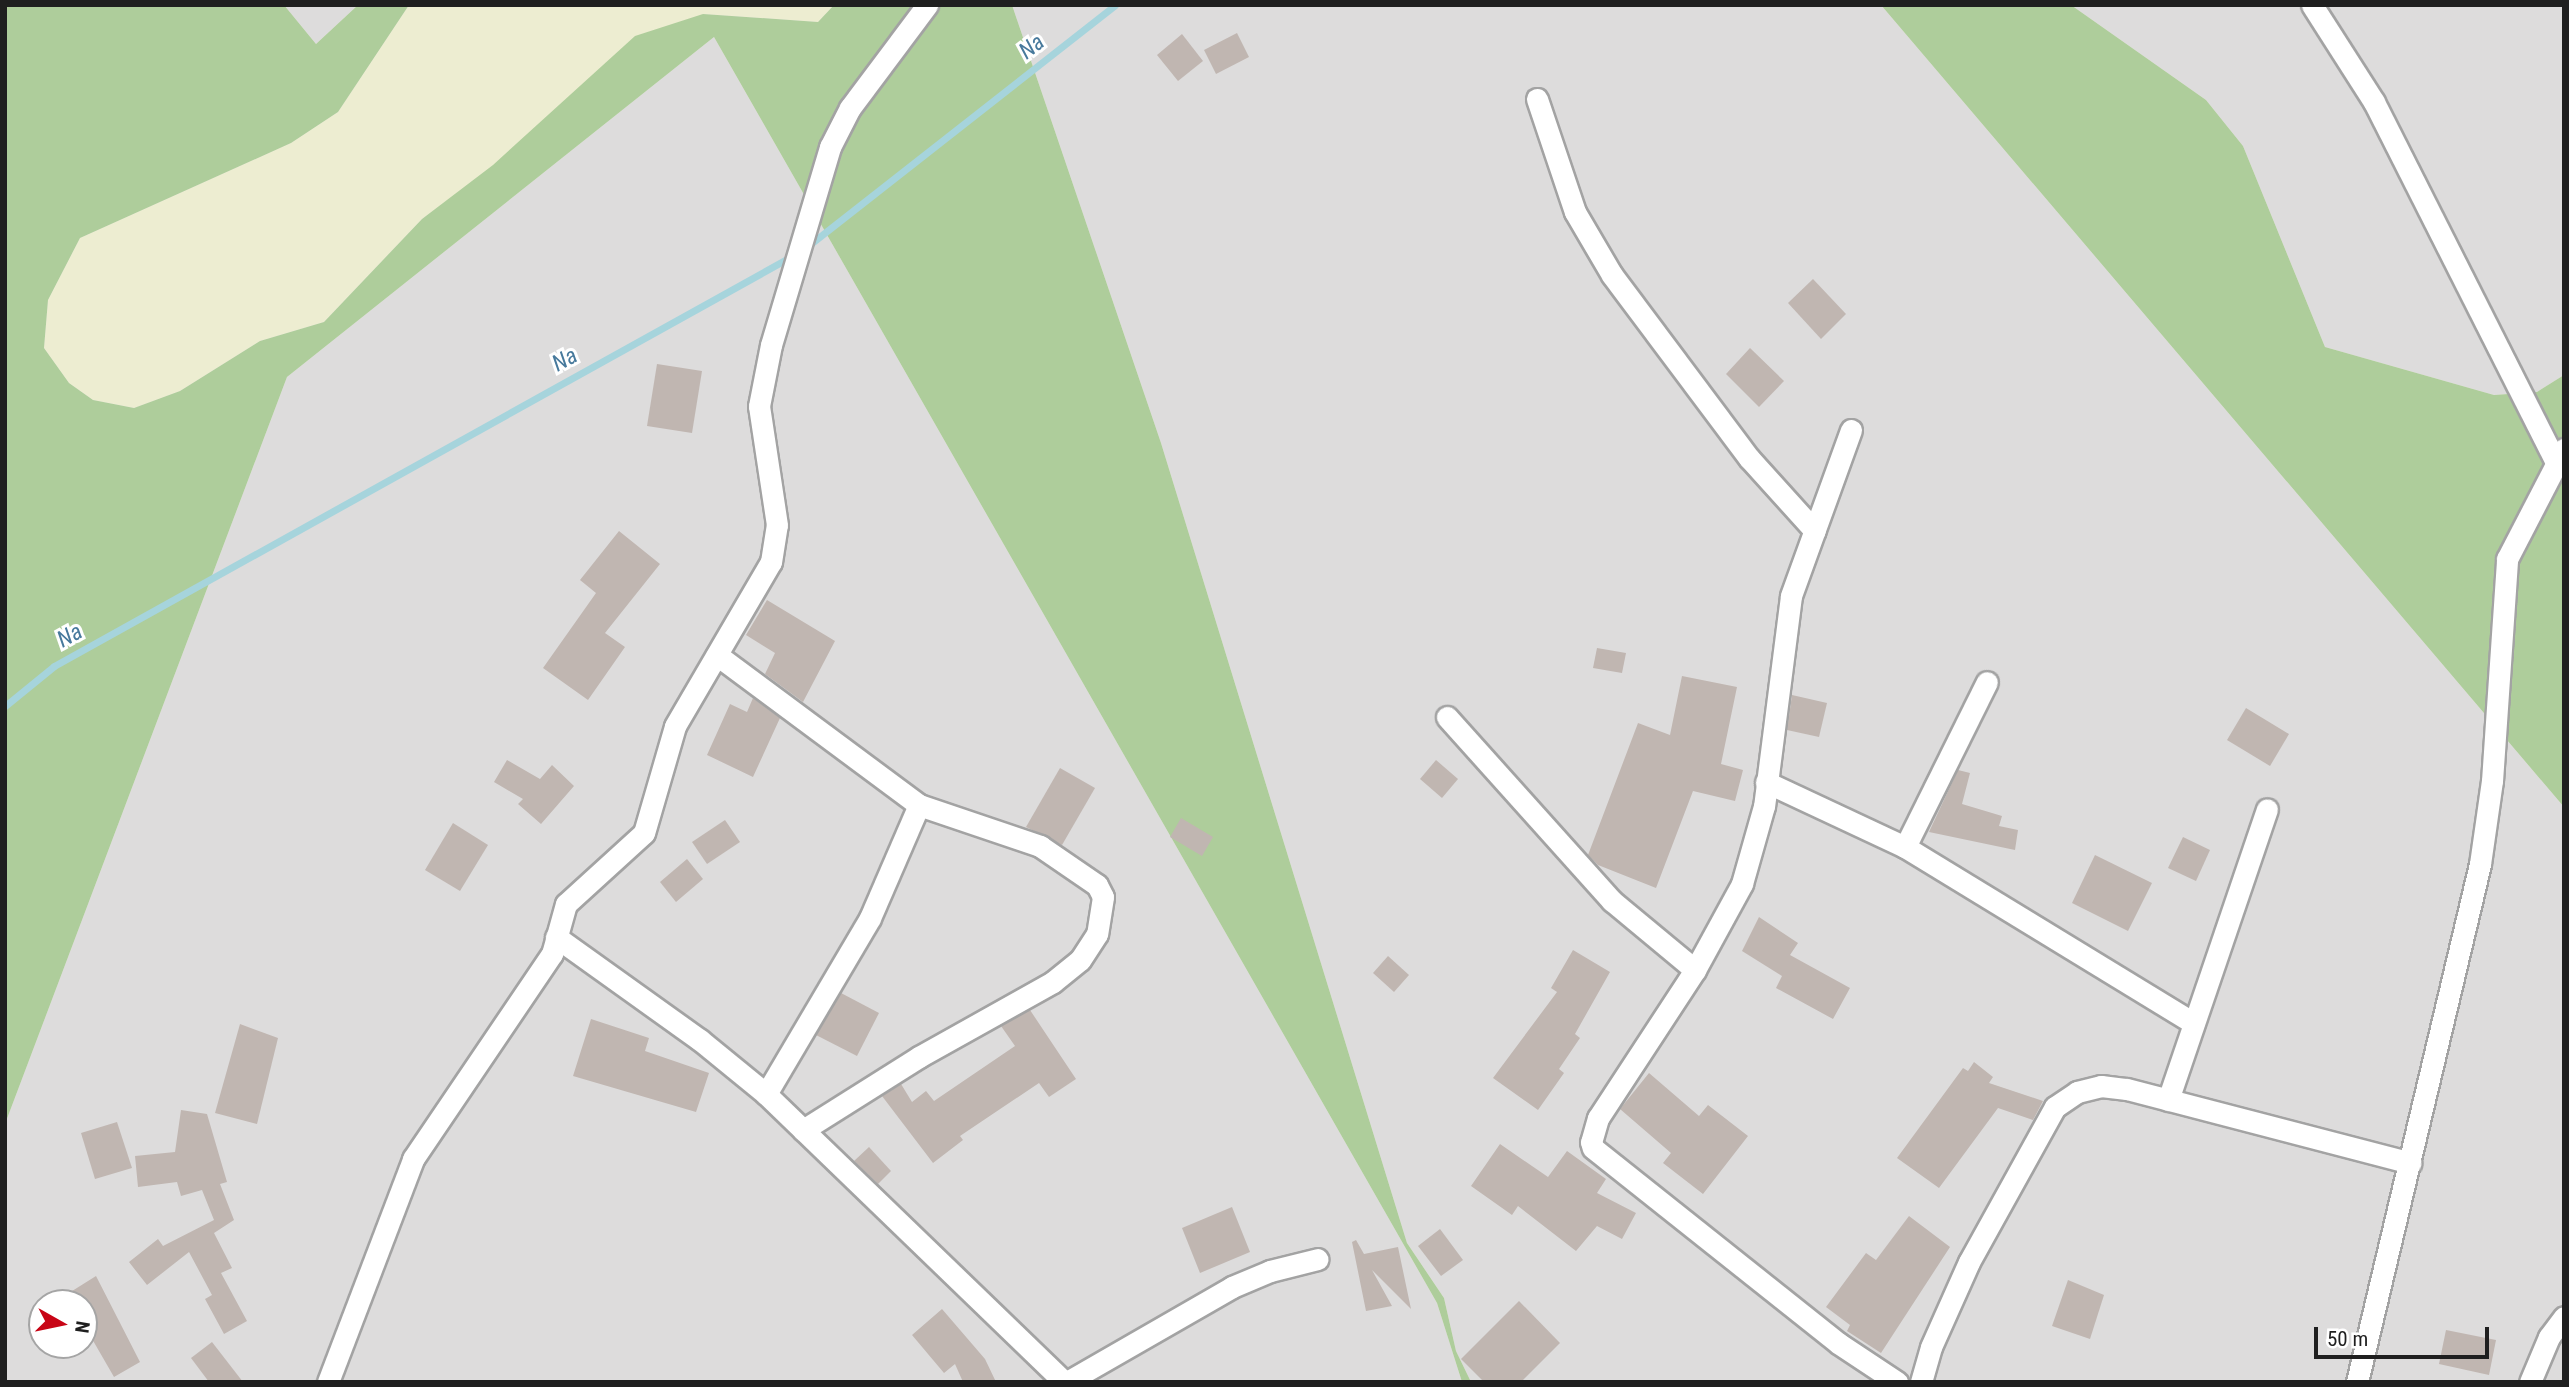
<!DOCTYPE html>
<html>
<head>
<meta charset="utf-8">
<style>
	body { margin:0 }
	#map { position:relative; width:2569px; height:1387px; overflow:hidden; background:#efebe5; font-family:"Roboto Condensed",sans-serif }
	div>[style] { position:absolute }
	.residential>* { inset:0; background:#dddcdc }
	.farmland>* { inset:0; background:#ededd1 }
	.forest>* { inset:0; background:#aecd9b }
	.stream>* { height:7px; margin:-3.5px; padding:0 3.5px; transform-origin:3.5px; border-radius:3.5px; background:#a6d4dc }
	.building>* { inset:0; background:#c0b6b1 }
	.roads { filter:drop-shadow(2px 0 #a3a3a3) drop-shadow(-2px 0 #a3a3a3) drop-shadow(0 2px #a3a3a3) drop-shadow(0 -2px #a3a3a3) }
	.street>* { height:21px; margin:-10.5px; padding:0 10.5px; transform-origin:10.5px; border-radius:10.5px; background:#fff }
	span { translate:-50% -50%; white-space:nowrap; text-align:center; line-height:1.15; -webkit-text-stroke:6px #fff; paint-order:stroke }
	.water-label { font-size:23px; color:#47799c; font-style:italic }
	.frame { position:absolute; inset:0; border:7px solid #1f1f1f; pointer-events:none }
	.north { position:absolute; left:28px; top:1289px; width:70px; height:70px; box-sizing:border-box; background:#fff; border:2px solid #a5a5a5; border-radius:50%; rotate:99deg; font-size:19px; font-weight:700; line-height:28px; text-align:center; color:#1f1f1f }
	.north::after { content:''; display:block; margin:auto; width:24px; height:32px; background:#c80516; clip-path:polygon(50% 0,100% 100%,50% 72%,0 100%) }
	.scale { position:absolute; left:2314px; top:1327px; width:175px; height:32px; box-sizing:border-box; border:4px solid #1f1f1f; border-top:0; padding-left:9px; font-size:21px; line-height:24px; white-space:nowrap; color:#1f1f1f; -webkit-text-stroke:5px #fff; paint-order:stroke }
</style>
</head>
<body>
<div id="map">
	<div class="residential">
		<div style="clip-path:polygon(284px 5px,358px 5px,316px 44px)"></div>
		<div style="clip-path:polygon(1012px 5px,1881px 5px,2564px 807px,2564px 1382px,1471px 1382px,1456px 1351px,1444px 1298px,1407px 1243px,1161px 443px)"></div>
		<div style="clip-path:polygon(2071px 5px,2564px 5px,2564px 375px,2537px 392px,2494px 395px,2325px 347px,2243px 146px,2206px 100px)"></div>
		<div style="clip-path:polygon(evenodd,714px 37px,1437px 1303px,1462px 1382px,5px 1382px,5px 1124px,287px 377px,714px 37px,42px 1303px,84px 1303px,84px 1345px,42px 1345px,42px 1303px)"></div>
	</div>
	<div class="farmland">
		<div style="clip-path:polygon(409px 5px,834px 5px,818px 22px,703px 14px,422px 219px,324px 322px,260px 341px,180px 391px,134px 408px,93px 400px,69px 383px,44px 348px,48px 300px,80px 238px,291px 143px,338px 112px)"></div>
	</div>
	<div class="forest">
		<div style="clip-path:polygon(5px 5px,284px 5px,316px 44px,358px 5px,409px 5px,338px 112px,291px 143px,80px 238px,48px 300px,44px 348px,69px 383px,93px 400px,134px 408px,180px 391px,260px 341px,324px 322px,422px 219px,493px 165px,635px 36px,703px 14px,818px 22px,834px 5px,1012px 5px,1161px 443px,1407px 1243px,1444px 1298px,1456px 1351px,1471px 1382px,1462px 1382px,1437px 1303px,714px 37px,287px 377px,5px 1124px)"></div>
		<div style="clip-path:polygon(1881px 5px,2071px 5px,2206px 100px,2243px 146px,2325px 347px,2494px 395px,2537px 392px,2564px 375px,2564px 807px)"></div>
	</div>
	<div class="stream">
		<div style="left:804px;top:249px;width:395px;rotate:-38.1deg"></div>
		<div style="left:5px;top:706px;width:63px;rotate:-39.2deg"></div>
		<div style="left:54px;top:666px;width:846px;rotate:-29.05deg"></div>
	</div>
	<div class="building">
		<div style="clip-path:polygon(1237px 33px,1249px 57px,1216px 74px,1204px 50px)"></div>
		<div style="clip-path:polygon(1182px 34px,1203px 61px,1178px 81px,1157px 55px)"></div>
		<div style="clip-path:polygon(1813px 279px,1846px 314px,1821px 339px,1788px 303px)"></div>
		<div style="clip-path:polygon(1750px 348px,1784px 381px,1759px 407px,1726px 374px)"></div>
		<div style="clip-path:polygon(657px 364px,702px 371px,692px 433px,647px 426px)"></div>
		<div style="clip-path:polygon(619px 531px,660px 564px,605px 633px,625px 647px,588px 700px,543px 668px,596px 593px,580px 580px)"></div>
		<div style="clip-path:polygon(767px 600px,835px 641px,803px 702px,765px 674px,775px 653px,746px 635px)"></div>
		<div style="clip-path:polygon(1597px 648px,1626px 653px,1622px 673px,1593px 668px)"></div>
		<div style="clip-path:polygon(1682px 676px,1737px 687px,1721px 764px,1743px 770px,1735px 801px,1693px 791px,1656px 888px,1598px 865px,1588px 855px,1638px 723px,1670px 735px)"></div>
		<div style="clip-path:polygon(1792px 695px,1827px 703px,1819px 737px,1787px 730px)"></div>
		<div style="clip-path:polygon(753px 698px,780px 718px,753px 777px,707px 755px,730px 704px,747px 712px)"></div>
		<div style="clip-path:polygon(2246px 708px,2289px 734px,2270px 766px,2227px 740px)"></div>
		<div style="clip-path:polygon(507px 760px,540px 779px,552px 765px,574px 786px,541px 824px,518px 804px,523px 799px,494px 782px)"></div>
		<div style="clip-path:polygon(1436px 760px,1458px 779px,1442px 798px,1420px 779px)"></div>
		<div style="clip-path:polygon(1060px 768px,1095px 788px,1062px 845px,1026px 827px)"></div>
		<div style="clip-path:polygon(1958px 770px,1970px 773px,1962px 804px,2002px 816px,1999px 826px,2018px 830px,2015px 850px,1929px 832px)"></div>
		<div style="clip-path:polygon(1181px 818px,1213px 837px,1202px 856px,1170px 837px)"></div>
		<div style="clip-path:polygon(725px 820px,740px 842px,707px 864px,692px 842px)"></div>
		<div style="clip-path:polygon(453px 823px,488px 845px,460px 891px,425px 870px)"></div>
		<div style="clip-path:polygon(2183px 837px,2210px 850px,2196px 881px,2168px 868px)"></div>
		<div style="clip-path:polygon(2095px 855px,2152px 883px,2128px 931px,2072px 903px)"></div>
		<div style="clip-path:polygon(687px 859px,703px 879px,676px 902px,660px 882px)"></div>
		<div style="clip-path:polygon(1759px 917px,1798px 943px,1790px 955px,1850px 988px,1833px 1019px,1776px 988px,1782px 976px,1742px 951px)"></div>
		<div style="clip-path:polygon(1573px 950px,1610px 972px,1575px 1034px,1580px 1038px,1559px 1069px,1564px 1073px,1538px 1110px,1493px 1078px,1557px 992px,1551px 988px)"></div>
		<div style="clip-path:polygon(1388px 956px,1409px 975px,1394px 992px,1373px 973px)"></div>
		<div style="clip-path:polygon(841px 993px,879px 1013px,857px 1056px,816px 1035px)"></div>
		<div style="clip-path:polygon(1030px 1010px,1076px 1079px,1049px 1097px,1039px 1083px,960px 1136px,963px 1140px,933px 1163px,882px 1096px,901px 1084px,912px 1102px,926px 1091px,934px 1101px,1015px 1046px,1001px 1026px)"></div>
		<div style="clip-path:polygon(591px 1019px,649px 1038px,645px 1051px,709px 1073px,696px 1112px,573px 1076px)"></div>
		<div style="clip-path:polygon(240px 1024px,278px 1038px,257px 1124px,215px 1113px)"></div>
		<div style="clip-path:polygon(1974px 1062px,1993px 1077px,1989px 1083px,2043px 1101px,2033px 1120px,1998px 1108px,1939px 1188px,1897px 1158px,1963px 1068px,1968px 1071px)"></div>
		<div style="clip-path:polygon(1649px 1073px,1699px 1116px,1708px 1105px,1748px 1136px,1703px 1194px,1663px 1163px,1671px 1153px,1620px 1109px)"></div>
		<div style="clip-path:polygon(181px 1110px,207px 1114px,227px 1182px,220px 1184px,234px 1220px,214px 1233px,232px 1268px,221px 1273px,247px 1321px,224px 1334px,205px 1299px,212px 1295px,189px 1252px,147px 1285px,129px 1262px,158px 1239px,163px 1246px,214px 1220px,202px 1190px,181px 1196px,177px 1182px,138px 1187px,135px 1156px,175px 1152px)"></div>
		<div style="clip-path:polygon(117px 1122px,132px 1168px,95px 1179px,81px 1133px)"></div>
		<div style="clip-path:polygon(1500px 1144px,1548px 1177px,1567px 1151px,1606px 1179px,1597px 1193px,1636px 1213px,1622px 1239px,1597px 1226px,1576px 1251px,1518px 1206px,1512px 1215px,1471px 1186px)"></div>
		<div style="clip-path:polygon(869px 1147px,891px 1171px,878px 1184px,854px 1161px)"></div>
		<div style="clip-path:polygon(1232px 1207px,1250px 1252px,1200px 1273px,1182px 1228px)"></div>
		<div style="clip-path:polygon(1909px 1216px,1950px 1247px,1881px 1353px,1847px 1331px,1850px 1325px,1826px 1307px,1866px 1253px,1876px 1260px)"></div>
		<div style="clip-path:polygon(1440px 1229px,1463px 1260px,1441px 1276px,1418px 1246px)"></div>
		<div style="clip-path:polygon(1356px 1240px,1364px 1254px,1398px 1247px,1411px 1309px,1372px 1270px,1392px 1306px,1366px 1311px,1352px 1242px)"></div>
		<div style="clip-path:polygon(96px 1276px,140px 1362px,114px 1377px,84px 1325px,84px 1303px,53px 1303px)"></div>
		<div style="clip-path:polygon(2068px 1280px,2104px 1295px,2090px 1339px,2052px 1326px)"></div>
		<div style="clip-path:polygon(1519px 1301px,1560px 1343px,1521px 1382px,1484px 1382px,1461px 1359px)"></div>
		<div style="clip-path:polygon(942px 1309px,985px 1359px,996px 1382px,963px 1382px,955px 1364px,944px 1373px,912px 1335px)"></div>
		<div style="clip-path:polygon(2446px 1330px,2496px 1340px,2489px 1375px,2439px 1364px)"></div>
		<div style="clip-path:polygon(212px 1342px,243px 1382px,209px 1382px,191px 1358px)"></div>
	</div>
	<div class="roads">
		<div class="street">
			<div style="left:2312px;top:5px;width:115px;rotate:57.4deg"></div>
			<div style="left:2374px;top:102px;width:404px;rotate:63.2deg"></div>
			<div style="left:1537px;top:99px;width:119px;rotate:71.4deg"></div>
			<div style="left:1575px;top:212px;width:73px;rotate:59.6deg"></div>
			<div style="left:1612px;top:275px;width:229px;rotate:53.2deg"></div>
			<div style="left:1749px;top:458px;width:98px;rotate:47.9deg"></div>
			<div style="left:1851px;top:430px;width:177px;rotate:109.9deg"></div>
			<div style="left:1791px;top:596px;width:212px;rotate:97.3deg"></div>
			<div style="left:1764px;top:806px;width:81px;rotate:105.8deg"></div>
			<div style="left:1742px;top:884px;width:98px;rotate:118.7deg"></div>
			<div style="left:1695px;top:970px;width:177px;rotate:123.2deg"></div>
			<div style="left:1598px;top:1118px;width:25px;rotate:106deg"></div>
			<div style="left:1591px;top:1142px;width:6px;rotate:72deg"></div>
			<div style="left:1593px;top:1148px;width:313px;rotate:38.5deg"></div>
			<div style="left:1838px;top:1343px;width:71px;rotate:33.5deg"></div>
			<div style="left:717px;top:655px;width:252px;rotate:36.6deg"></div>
			<div style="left:919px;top:805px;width:128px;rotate:18.7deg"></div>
			<div style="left:1040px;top:846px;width:69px;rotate:34.4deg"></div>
			<div style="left:1097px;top:885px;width:13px;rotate:63deg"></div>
			<div style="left:1103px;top:897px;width:37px;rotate:99deg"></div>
			<div style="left:1097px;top:934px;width:31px;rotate:123deg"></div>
			<div style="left:1080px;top:960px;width:35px;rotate:141deg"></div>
			<div style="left:1053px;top:982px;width:154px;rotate:150.8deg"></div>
			<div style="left:919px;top:1057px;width:137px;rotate:147.8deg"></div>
			<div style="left:1447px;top:717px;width:247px;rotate:48.1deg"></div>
			<div style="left:1612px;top:901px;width:108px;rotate:39.7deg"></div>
			<div style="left:1766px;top:782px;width:153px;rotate:25.1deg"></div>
			<div style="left:1905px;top:847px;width:338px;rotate:31.4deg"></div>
			<div style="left:1905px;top:847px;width:184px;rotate:-63.6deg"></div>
			<div style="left:556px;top:937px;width:177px;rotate:35.6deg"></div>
			<div style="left:700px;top:1040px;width:85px;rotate:39.3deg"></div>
			<div style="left:766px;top:1094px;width:414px;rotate:44deg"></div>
			<div style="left:766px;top:1094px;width:204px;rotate:-59.4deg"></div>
			<div style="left:870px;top:918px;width:123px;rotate:-66.6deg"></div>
			<div style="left:2168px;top:1100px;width:307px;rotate:-71.2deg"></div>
			<div style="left:328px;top:1382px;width:239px;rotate:-69.1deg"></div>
			<div style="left:413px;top:1159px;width:248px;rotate:-55.9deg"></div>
			<div style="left:552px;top:954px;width:52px;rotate:-74.4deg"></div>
			<div style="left:566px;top:904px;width:105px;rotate:-42.3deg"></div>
			<div style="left:644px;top:833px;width:111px;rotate:-73.8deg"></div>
			<div style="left:675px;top:726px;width:190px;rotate:-59.7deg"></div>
			<div style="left:771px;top:562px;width:37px;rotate:-81deg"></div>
			<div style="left:777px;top:525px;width:120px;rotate:-98.6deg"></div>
			<div style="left:759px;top:406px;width:62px;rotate:-78.9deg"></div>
			<div style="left:771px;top:345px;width:207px;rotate:-73.4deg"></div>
			<div style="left:830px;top:147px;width:44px;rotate:-62.9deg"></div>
			<div style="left:850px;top:108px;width:129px;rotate:-53.2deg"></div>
			<div style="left:1067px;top:1382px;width:190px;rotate:-29.9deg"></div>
			<div style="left:1232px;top:1287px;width:41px;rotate:-22.8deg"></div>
			<div style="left:1270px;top:1271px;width:49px;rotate:-14deg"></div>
			<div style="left:1921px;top:1382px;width:36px;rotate:-74deg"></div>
			<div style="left:1931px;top:1347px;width:93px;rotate:-65.9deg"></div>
			<div style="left:1969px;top:1262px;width:177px;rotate:-61deg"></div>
			<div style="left:2055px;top:1107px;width:27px;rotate:-34deg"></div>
			<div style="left:2077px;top:1092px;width:25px;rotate:-14deg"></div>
			<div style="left:2101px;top:1086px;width:26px;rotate:7deg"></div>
			<div style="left:2127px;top:1089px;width:293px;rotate:14.6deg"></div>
			<div style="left:2357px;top:1382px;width:532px;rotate:-76.64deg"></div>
			<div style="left:2480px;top:864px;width:84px;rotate:-81.8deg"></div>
			<div style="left:2492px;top:781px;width:223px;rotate:-86.1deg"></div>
			<div style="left:2507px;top:559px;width:124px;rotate:-62.6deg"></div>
			<div style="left:2530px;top:1382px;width:49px;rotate:-67.1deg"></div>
			<div style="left:2549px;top:1337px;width:25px;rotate:-53deg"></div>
		</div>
	</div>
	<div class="water-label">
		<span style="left:1032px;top:47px;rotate:-38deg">Na</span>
		<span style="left:565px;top:360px;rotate:-29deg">Na</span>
		<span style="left:70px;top:636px;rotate:-29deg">Na</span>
	</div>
	<div class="frame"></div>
	<div class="north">N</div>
	<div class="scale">50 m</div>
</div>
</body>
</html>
